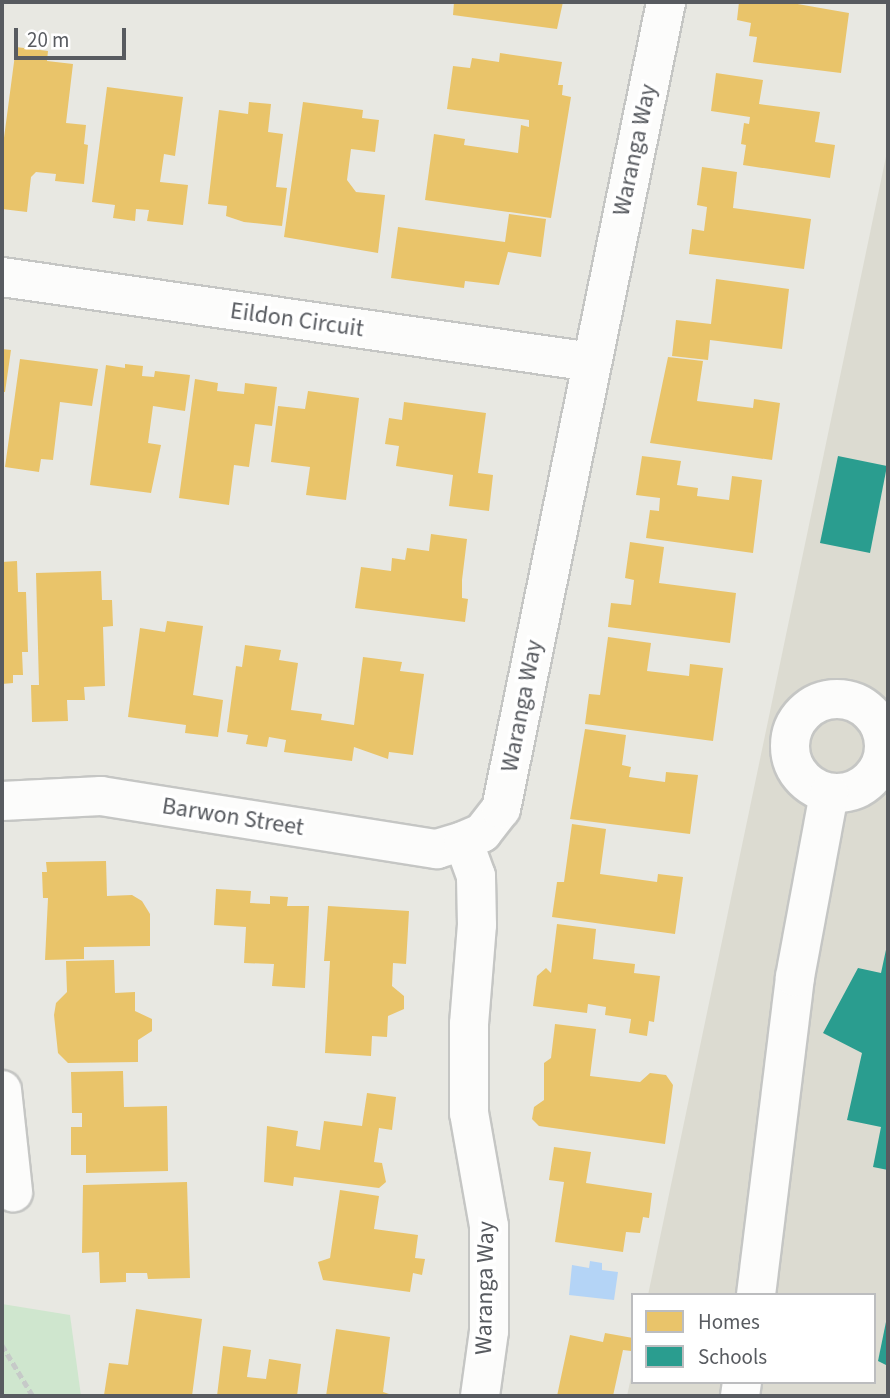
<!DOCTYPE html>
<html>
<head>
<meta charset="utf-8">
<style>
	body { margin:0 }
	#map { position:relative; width:890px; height:1398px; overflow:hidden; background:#e8e8e2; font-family:"Source Sans 3",sans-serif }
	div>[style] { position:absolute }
	.education>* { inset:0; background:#dcdbd1 }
	.green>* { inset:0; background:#cfe6ce }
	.water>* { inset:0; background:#b4d4f6 }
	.homes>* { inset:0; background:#e9c46a }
	.schools>* { inset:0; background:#2a9d8f }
	.path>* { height:4.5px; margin-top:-2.25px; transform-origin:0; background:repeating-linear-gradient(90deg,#c6cac8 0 7px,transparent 0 10.5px) }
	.roads { filter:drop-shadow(2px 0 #c5c6c4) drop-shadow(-2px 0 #c5c6c4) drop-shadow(0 2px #c5c6c4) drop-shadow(0 -2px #c5c6c4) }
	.minor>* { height:38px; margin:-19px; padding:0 19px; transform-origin:19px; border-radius:19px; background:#fcfcfb }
	.minor>.ring { margin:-19px; padding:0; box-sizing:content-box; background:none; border:38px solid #fcfcfb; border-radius:50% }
	span { translate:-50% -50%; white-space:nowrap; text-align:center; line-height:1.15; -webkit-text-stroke:7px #fff; paint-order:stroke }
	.street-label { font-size:24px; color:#585b60 }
	.frame { position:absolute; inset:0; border:4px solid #585b60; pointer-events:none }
	.legend { position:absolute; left:631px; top:1293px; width:245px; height:91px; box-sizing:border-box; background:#fff; border:2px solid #bcbdbf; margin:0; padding:9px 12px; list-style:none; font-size:21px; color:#585b60 }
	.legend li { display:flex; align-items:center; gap:14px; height:35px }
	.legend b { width:35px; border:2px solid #bcbdbf }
	.scale { position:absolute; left:14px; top:28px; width:112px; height:32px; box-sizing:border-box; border:4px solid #585b60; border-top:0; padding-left:9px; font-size:21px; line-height:24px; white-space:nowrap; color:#585b60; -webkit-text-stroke:5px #fff; paint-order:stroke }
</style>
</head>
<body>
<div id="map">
	<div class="education">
		<div style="clip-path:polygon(888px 147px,888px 1396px,627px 1396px,633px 1368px,633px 1382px,874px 1382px,874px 1295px,648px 1295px)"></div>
	</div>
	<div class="green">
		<div style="clip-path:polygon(2px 1304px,70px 1315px,81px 1396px,2px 1396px)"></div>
	</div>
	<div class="water">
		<div style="clip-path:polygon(590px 1261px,602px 1263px,602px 1270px,618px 1272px,614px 1300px,569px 1295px,572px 1265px,589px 1268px)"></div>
	</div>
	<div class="homes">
		<div style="clip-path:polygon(454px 2px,563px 2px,557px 29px,453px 15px)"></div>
		<div style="clip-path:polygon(739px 2px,786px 2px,849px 13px,841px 73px,753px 62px,757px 37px,749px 36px,751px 23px,737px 20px)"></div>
		<div style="clip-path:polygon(16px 47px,48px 51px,47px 61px,73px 64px,66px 123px,86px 125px,84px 144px,88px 145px,84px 184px,55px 181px,56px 174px,36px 172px,31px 177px,27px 212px,2px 209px,2px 153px)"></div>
		<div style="clip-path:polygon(500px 53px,562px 62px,558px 85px,563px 85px,562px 95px,571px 97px,551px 218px,425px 200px,434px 134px,465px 139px,464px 145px,518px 153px,521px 125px,529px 127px,529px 120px,447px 109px,453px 66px,470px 68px,472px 58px,499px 62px)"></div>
		<div style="clip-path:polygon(716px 73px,763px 80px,759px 104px,820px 112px,815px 142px,835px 145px,830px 178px,743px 165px,746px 145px,741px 144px,744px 123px,749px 124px,750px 117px,711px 111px)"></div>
		<div style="clip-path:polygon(107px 87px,183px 97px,175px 156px,164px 154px,160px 182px,188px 185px,183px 225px,147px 221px,149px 210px,136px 209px,135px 221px,113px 218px,115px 205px,92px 202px)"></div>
		<div style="clip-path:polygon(249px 102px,271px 104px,268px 132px,283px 134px,276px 187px,287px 188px,282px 226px,244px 222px,226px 216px,227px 206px,208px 204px,219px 110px,248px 114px)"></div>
		<div style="clip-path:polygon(303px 102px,363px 110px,362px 118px,379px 120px,375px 152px,351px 149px,347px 180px,356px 192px,385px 195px,378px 253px,284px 237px)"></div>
		<div style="clip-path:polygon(702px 167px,737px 172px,733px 208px,811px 219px,804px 269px,689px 254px,692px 229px,704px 231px,707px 207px,697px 205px)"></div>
		<div style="clip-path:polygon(509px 214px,546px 219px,541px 257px,508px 252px,499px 285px,465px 281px,464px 288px,391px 278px,398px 227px,505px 242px)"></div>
		<div style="clip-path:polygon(716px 279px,789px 289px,782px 349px,710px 340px,708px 360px,672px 356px,676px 320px,711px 324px)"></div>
		<div style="clip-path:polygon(2px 349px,11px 350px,5px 392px,2px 392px)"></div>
		<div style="clip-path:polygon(668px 357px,703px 361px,697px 401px,753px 408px,754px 399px,780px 403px,772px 460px,650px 443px)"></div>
		<div style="clip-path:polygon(20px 359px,98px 369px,92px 406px,60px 402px,53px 460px,41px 459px,39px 472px,5px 467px)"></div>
		<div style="clip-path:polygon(125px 364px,143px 366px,142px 376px,154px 377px,155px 371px,190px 375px,185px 411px,153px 406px,148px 443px,161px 445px,151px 493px,90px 485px,106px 365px,125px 368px)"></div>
		<div style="clip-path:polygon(195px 379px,218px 383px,217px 391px,244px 394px,245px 383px,277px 387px,272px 426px,255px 424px,249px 467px,234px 465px,229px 505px,179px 498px)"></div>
		<div style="clip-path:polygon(308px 391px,359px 398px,346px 500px,306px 495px,310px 467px,271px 462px,278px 406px,305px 409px)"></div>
		<div style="clip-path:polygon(404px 402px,486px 413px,478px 473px,493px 475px,489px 511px,449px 506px,453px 475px,396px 466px,399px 446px,385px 444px,389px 418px,402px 420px)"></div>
		<div style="clip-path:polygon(642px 456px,681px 461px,677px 485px,698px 488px,697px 496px,729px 500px,732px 476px,762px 480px,753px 553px,646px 538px,650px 510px,659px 511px,660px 498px,636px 495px)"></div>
		<div style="clip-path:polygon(431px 534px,467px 539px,462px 580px,462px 598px,468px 599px,465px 622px,355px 608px,361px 567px,391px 571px,392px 558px,405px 560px,407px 548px,429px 551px)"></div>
		<div style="clip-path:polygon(630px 542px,664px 547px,659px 583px,736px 593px,730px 643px,608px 627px,611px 603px,631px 605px,634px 580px,625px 578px)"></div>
		<div style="clip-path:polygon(17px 561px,18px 592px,26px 592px,28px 652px,22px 652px,23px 675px,13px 675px,13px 683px,2px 684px,2px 562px)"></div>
		<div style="clip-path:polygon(101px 571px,102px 600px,112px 600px,113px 626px,103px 627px,105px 686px,84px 687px,85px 700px,67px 700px,68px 721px,32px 722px,31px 685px,39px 685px,36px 573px)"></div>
		<div style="clip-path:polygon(167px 621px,203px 626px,193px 695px,223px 700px,218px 737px,185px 733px,186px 725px,128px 717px,140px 628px,165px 632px)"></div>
		<div style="clip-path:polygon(608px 637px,651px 643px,647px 671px,689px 676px,690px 664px,723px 668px,713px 741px,585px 724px,589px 694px,600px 695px)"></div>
		<div style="clip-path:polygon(245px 645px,281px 650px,279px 660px,298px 663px,291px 710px,322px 714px,321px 720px,354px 725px,363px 657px,402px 662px,400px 671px,424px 674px,413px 755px,389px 752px,388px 759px,354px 747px,352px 761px,284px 752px,286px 740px,269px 737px,267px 747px,246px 744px,248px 735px,227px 732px,236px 666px,242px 667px)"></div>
		<div style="clip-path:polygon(585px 729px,626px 735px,622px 765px,631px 767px,629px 777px,665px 782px,666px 772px,698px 775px,690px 834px,570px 819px)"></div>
		<div style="clip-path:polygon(572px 824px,606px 829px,600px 874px,657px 882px,658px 874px,683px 877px,675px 934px,552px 917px,557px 882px,564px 882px)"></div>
		<div style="clip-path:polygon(106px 861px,107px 896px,132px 895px,142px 901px,150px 914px,150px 946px,84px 947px,84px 959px,45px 960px,48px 898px,43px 898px,42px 872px,47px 872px,46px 862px)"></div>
		<div style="clip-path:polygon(216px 889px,251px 891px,250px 903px,270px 904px,270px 896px,288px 897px,287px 906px,309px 906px,305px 988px,272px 986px,274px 964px,244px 963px,246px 927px,214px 925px)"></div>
		<div style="clip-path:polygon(328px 906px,409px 911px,406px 964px,393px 963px,392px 986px,404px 996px,404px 1009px,388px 1016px,387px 1037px,372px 1036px,371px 1056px,325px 1053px,330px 961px,324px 961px)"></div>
		<div style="clip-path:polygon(557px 924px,596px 929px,593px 959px,635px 964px,634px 973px,660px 976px,654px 1022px,649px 1021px,647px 1036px,629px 1033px,631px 1019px,605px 1015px,606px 1007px,588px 1004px,587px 1013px,533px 1006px,537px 976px,546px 968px,551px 973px)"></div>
		<div style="clip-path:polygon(114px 960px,115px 993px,135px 992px,135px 1011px,152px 1019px,152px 1031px,138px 1040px,138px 1062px,68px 1063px,58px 1053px,54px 1015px,56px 1003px,67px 992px,66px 961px)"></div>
		<div style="clip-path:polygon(555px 1024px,596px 1029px,590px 1076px,640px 1082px,650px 1073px,666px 1075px,673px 1085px,665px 1144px,539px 1126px,532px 1119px,534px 1107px,544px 1100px,544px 1063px,551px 1058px)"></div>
		<div style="clip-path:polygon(123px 1071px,124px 1107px,167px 1106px,168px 1171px,86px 1173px,86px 1155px,71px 1155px,71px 1127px,82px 1127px,82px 1113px,72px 1113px,71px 1072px)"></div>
		<div style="clip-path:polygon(367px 1093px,396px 1097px,392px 1130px,379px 1128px,374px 1162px,382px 1163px,386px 1182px,379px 1188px,294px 1177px,293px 1186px,264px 1182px,267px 1126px,298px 1131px,296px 1146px,320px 1150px,324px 1121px,362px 1126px)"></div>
		<div style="clip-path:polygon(554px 1147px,591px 1152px,586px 1183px,652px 1193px,649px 1218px,643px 1217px,640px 1233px,626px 1232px,623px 1252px,555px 1242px,564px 1182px,549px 1180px)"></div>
		<div style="clip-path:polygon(187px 1182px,190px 1278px,148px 1279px,147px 1273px,126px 1273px,126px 1282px,100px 1283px,99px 1252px,82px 1253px,83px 1185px)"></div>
		<div style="clip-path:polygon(340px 1190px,379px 1196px,374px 1229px,418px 1235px,415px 1258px,425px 1259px,422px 1275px,413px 1273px,410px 1292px,323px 1280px,318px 1262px,330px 1258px)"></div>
		<div style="clip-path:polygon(136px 1309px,202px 1319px,192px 1396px,104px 1395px,109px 1363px,128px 1365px)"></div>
		<div style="clip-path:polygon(336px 1329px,390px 1337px,383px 1392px,395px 1396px,326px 1396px)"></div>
		<div style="clip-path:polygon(605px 1333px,633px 1338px,631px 1351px,623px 1350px,613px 1396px,557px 1396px,570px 1335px,603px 1342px)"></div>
		<div style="clip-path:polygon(223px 1346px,251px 1350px,247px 1377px,266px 1379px,269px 1359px,301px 1364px,297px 1396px,217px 1396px)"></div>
	</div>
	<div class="schools">
		<div style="clip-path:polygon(838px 456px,887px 466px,870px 553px,820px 543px)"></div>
		<div style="clip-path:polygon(887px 945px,888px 945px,888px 1170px,873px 1167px,881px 1127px,847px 1120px,862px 1053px,823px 1033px,858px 968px,881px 973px)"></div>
		<div style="clip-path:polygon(887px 1317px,888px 1318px,888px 1366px,878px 1361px)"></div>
	</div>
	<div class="path">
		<div style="left:2px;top:1345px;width:60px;rotate:58.7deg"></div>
	</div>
	<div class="roads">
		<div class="minor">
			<div style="left:2px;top:277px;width:596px;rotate:8.2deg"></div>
			<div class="ring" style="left:790px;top:699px;width:56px;height:56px"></div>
			<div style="left:2px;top:801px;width:99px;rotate:-2.9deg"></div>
			<div style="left:101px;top:796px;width:340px;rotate:9deg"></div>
			<div style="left:437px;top:849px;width:27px;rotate:-17deg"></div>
			<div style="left:2px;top:1090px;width:103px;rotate:83.8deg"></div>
			<div style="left:756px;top:1295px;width:320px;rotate:-83deg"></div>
			<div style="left:795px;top:977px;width:187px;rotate:-79.5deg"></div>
			<div style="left:480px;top:1396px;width:66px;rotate:-82.1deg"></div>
			<div style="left:489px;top:1331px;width:105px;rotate:-90deg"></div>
			<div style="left:489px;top:1226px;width:115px;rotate:-100deg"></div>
			<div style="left:469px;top:1113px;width:89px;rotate:-90deg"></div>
			<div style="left:469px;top:1024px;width:99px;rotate:-85.4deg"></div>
			<div style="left:477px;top:925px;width:49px;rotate:-91.2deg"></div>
			<div style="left:476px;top:876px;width:37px;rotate:-110deg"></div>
			<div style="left:463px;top:841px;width:21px;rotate:-23deg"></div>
			<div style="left:482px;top:833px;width:31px;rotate:-52deg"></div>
			<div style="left:501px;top:809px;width:824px;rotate:-78.44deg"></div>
			<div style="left:740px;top:1396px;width:14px;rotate:-82deg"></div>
		</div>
	</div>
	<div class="street-label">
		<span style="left:635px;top:150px;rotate:-78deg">Waranga Way</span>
		<span style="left:297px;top:320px;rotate:8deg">Eildon Circuit</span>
		<span style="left:522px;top:706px;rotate:-79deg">Waranga Way</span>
		<span style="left:233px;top:817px;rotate:9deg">Barwon Street</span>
		<span style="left:485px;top:1288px;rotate:-89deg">Waranga Way</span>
	</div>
	<div class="frame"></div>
	<ul class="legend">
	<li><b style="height:19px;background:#e9c46a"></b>Homes</li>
	<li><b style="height:19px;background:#2a9d8f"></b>Schools</li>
	</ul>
	<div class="scale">20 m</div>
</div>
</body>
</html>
